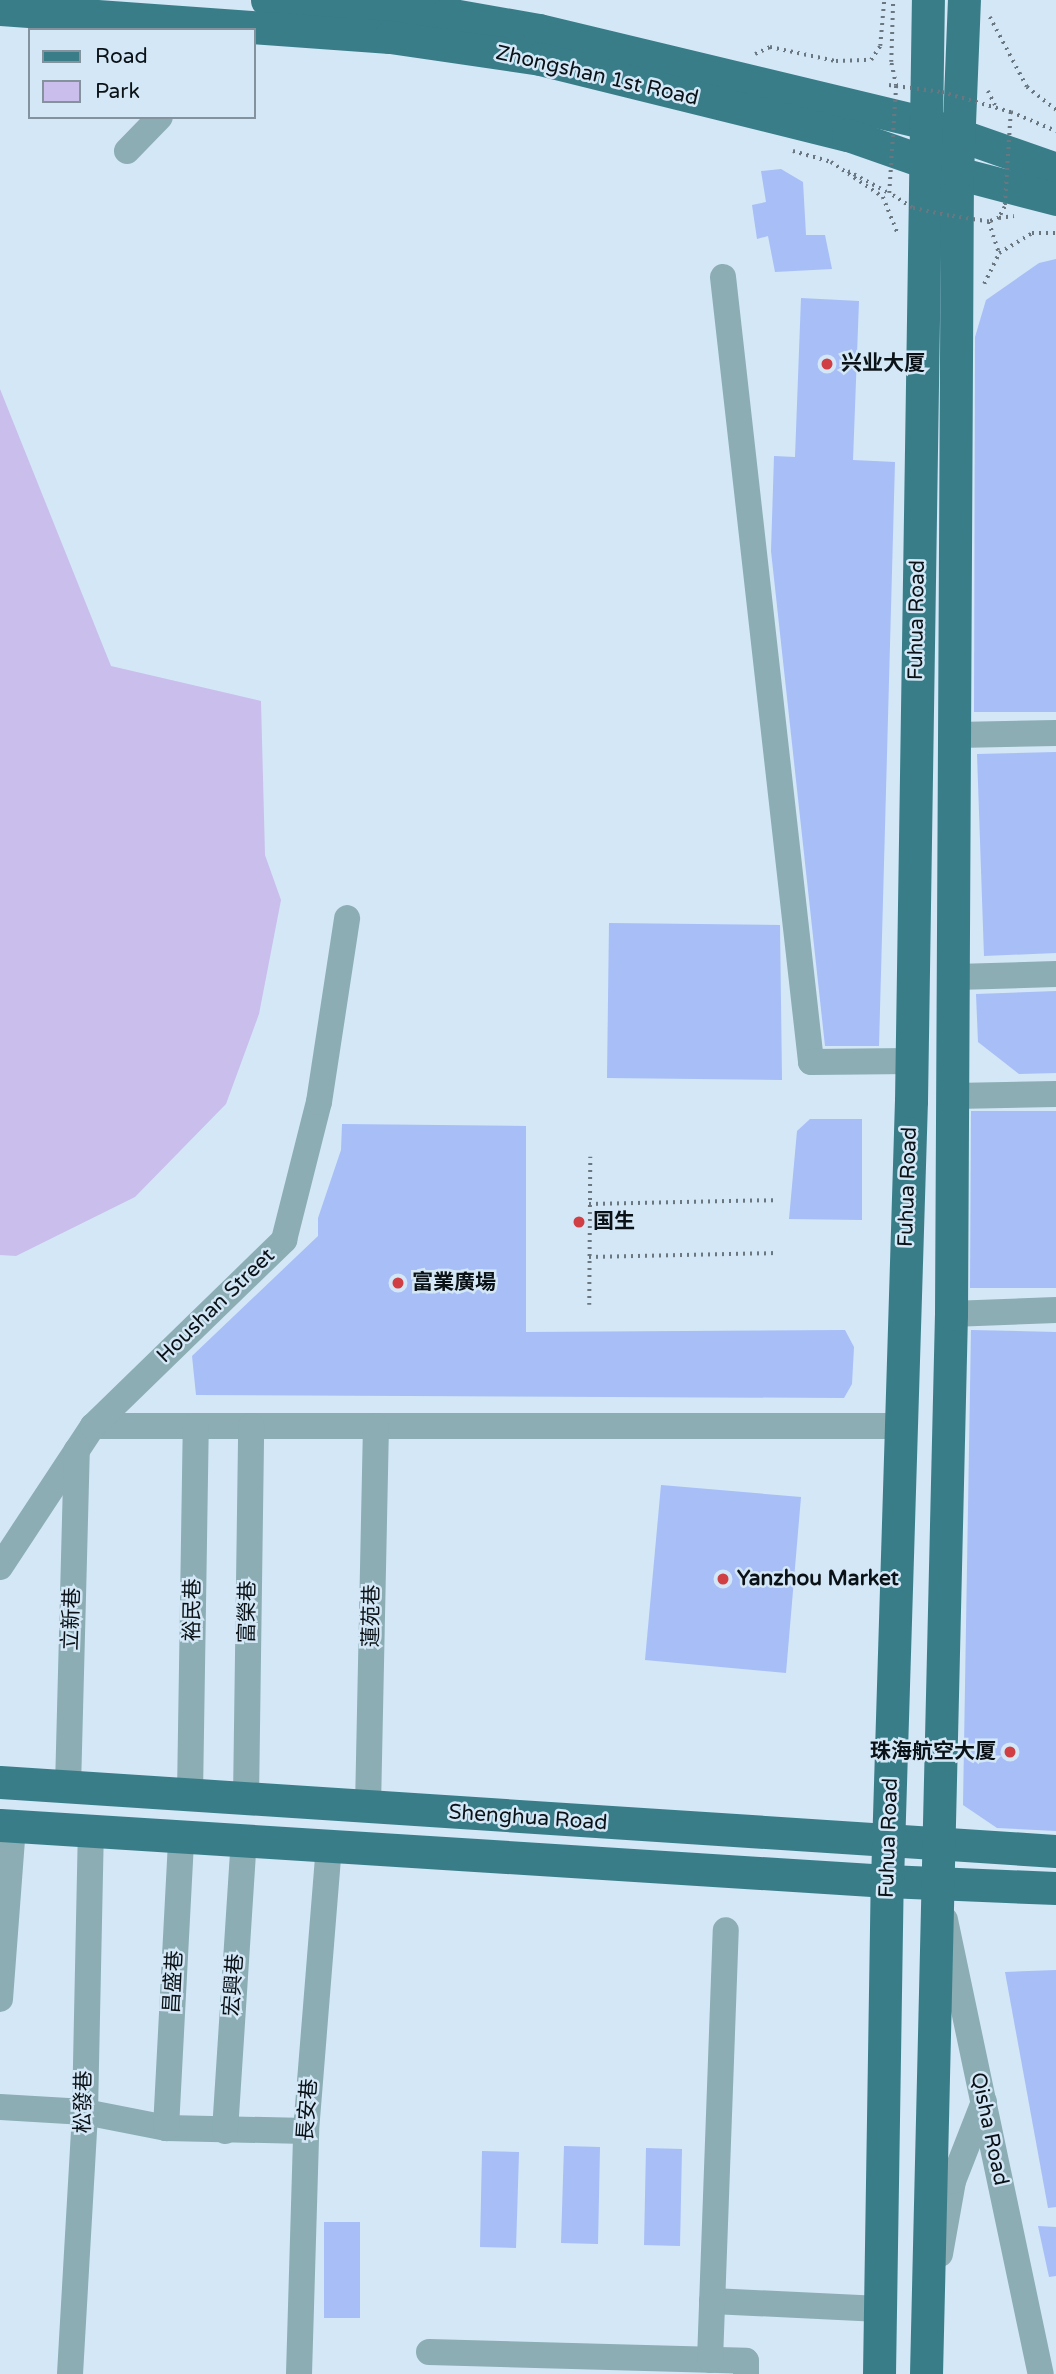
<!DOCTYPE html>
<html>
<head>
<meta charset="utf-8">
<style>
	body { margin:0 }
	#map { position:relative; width:1056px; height:2374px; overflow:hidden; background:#d3e7f6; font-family:"Varela Round","Noto Sans SC",sans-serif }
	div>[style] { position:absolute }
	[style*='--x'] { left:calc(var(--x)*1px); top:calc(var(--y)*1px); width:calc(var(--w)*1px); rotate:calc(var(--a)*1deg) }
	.green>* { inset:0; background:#cabeec }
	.building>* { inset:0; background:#a8bef6 }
	.path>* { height:3.5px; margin-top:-1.75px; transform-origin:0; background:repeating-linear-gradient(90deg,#6a7780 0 2px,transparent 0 7px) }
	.minor>* { height:26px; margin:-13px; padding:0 13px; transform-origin:13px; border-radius:13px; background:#8badb3 }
	.major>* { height:33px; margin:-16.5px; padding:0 16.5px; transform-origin:16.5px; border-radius:16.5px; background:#397d89 }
	.path-bridge>* { height:3.5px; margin-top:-1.75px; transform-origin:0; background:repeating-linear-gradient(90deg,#6a7780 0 2px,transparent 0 7px) }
	.dots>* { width:19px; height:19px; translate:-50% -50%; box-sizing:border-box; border:4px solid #d3e7f6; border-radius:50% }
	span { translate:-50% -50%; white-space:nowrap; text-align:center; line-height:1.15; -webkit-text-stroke:5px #d3e7f6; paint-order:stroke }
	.street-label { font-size:21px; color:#0b1217 }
	.poi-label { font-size:21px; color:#0b1217; font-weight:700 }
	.left { translate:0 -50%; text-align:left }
	.right { translate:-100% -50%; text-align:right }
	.legend { position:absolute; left:28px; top:28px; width:228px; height:91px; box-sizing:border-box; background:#d3e7f6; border:2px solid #83929d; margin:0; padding:9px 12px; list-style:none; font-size:21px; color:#0b1217 }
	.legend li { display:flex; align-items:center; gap:14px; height:35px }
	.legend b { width:35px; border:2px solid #83929d }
</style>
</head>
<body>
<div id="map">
	<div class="green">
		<div style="clip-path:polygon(0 389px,111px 666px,261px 701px,265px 855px,281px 900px,259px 1014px,226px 1104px,135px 1197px,16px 1256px,0 1255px)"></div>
	</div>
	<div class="building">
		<div style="clip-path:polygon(781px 169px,803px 182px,806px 235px,825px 235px,832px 269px,775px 272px,768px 236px,757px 239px,752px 205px,766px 202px,761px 171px)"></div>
		<div style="clip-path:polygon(1056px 259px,1056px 712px,974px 712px,975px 337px,986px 300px,1039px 263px)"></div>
		<div style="clip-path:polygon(801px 298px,859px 301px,853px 460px,895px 462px,879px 1046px,825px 1046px,771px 551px,774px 456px,795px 457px)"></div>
		<div style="clip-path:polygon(1056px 752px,1056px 953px,984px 956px,977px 754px)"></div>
		<div style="clip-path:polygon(609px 923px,780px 925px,782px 1080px,607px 1078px)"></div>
		<div style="clip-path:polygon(1056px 991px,1056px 1073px,1019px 1074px,978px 1042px,976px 994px)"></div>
		<div style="clip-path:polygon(971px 1111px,1056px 1111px,1056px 1288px,970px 1288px)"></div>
		<div style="clip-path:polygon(810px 1119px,862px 1119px,862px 1220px,789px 1219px,797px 1131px)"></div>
		<div style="clip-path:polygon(342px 1124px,526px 1126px,526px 1332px,845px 1330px,854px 1347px,852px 1384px,844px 1398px,196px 1395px,192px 1356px,318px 1236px,318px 1218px,341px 1150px)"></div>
		<div style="clip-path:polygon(971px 1330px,1056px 1332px,1056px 1831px,997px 1828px,963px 1805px)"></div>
		<div style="clip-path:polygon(661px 1485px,801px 1497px,786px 1673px,645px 1660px)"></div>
		<div style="clip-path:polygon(1056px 1970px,1056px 2207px,1048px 2208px,1005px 1972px)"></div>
		<div style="clip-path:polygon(564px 2146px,600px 2147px,598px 2244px,561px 2243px)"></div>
		<div style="clip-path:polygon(646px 2148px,682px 2149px,680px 2246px,644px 2245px)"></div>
		<div style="clip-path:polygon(482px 2151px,519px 2152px,516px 2248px,480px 2247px)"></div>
		<div style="clip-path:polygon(324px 2222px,360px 2222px,360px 2318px,324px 2318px)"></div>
		<div style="clip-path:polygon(1038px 2226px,1056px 2227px,1056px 2276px,1049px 2277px)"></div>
	</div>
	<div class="path">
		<div style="--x:990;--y:17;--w:79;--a:62.1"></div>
		<div style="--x:1027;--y:87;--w:37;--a:38"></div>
		<div style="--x:755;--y:54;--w:17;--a:-25"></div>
		<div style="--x:770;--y:47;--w:67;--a:12"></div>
		<div style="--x:836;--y:61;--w:35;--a:-2"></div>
		<div style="--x:871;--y:60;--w:17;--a:-57"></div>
		<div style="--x:880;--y:46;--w:46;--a:-85"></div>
		<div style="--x:889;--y:85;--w:7;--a:8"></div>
		<div style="--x:896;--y:86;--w:25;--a:-102"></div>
		<div style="--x:891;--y:62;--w:62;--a:-88.2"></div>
		<div style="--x:988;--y:91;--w:16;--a:63"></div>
		<div style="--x:1011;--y:112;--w:49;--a:22.9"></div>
		<div style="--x:793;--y:151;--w:40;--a:16"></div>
		<div style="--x:831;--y:162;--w:63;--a:33.9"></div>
		<div style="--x:883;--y:197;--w:38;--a:68"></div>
		<div style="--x:848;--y:171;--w:47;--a:28.2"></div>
		<div style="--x:999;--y:218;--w:15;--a:-8"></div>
		<div style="--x:989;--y:222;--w:33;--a:72"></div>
		<div style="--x:984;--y:284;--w:34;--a:-64"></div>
		<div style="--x:999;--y:253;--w:39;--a:-31"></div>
		<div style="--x:1032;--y:233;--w:24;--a:0"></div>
		<div style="--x:589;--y:1204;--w:185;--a:-1.2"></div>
		<div style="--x:589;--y:1257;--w:186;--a:-1.2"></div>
		<div style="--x:589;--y:1305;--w:148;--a:-89.6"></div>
	</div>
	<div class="minor">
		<div style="--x:127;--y:151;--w:47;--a:-45.9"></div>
		<div style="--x:723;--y:277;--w:790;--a:83.6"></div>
		<div style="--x:811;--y:1062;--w:100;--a:-0.6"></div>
		<div style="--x:956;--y:735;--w:100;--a:-1.1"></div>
		<div style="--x:956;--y:977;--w:100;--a:-1.7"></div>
		<div style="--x:954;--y:1096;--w:102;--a:-1.1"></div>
		<div style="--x:951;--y:1314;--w:105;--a:-2.2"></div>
		<div style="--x:93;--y:1426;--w:808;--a:0"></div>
		<div style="--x:0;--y:1567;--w:169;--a:-56.6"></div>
		<div style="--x:93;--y:1426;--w:267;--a:-44.2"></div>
		<div style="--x:284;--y:1240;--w:142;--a:-75.8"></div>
		<div style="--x:319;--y:1102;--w:186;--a:-81.3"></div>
		<div style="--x:68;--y:1787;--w:337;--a:-88.5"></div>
		<div style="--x:190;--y:1795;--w:369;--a:-89.1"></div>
		<div style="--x:246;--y:1799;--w:373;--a:-89.2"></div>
		<div style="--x:368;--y:1807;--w:381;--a:-88.8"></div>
		<div style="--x:945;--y:1920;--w:464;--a:78.1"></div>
		<div style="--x:0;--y:1999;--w:173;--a:-85.7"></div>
		<div style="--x:0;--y:2107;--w:85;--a:3.4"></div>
		<div style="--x:85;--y:2112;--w:83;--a:11.2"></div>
		<div style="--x:166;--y:2128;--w:140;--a:1.2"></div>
		<div style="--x:166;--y:2128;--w:291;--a:-87"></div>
		<div style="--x:225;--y:2131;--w:293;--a:-86.3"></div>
		<div style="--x:940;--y:2254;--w:74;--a:-79.9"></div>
		<div style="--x:953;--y:2181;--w:85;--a:-68.6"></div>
		<div style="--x:712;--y:2301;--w:168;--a:2.7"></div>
		<div style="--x:429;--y:2352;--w:317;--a:1.6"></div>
		<div style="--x:746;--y:2361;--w:13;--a:90"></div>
		<div style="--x:710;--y:2360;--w:430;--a:-87.9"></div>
		<div style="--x:70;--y:2374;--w:262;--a:-86.7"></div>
		<div style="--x:85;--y:2112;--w:281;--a:-88.8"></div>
		<div style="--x:299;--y:2374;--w:243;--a:-88.3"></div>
		<div style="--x:306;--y:2131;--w:286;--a:-85.4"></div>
	</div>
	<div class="major">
		<div style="--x:267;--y:0;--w:181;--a:4.4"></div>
		<div style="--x:447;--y:14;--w:93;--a:9.9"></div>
		<div style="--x:539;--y:30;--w:397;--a:13.5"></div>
		<div style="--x:925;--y:123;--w:139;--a:19.3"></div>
		<div style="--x:0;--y:9;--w:391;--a:4.1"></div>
		<div style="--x:390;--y:37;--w:152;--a:8.3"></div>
		<div style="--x:540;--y:59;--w:317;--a:13.9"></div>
		<div style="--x:848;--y:135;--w:115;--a:19.2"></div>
		<div style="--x:957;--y:173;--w:102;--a:14.7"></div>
		<div style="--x:0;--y:1782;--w:1058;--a:3.74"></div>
		<div style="--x:0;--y:1825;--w:889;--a:3.61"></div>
		<div style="--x:887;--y:1881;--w:169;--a:2.4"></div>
		<div style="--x:879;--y:2374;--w:493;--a:-89.1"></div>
		<div style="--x:887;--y:1881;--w:780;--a:-88.24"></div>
		<div style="--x:911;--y:1101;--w:1101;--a:-89.12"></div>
		<div style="--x:926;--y:2374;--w:1060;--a:-88.65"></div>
		<div style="--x:951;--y:1314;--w:1141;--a:-89.7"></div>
		<div style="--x:957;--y:173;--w:173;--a:-87.7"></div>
	</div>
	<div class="path-bridge">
		<div style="--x:896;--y:86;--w:46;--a:7.4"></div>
		<div style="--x:942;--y:92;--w:72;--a:16.2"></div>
		<div style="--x:1011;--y:112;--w:95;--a:93.6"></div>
		<div style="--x:1005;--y:207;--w:13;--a:119"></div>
		<div style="--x:999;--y:218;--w:11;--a:158"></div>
		<div style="--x:989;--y:222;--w:40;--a:-171.5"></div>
		<div style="--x:949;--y:216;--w:38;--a:-168"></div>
		<div style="--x:912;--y:208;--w:27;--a:-147"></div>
		<div style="--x:889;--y:193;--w:107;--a:-86.3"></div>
	</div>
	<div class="dots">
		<div style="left:827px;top:364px;background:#cf3f44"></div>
		<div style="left:579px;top:1222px;background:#cf3f44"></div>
		<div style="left:398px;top:1283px;background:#cf3f44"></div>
		<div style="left:723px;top:1579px;background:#cf3f44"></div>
		<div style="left:1010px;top:1752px;background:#cf3f44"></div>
	</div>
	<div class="street-label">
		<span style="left:597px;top:76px;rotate:13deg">Zhongshan 1st Road</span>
		<span style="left:917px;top:620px;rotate:-89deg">Fuhua Road</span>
		<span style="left:908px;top:1187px;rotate:-88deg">Fuhua Road</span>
		<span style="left:216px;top:1306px;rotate:-44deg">Houshan Street</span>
		<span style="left:193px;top:1610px;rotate:-89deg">裕民巷</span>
		<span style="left:248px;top:1612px;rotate:-89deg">富榮巷</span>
		<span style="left:372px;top:1616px;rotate:-89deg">蓮苑巷</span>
		<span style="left:72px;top:1619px;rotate:-88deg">立新巷</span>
		<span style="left:528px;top:1818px;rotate:4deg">Shenghua Road</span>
		<span style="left:889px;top:1838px;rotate:-88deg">Fuhua Road</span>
		<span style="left:174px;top:1982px;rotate:-87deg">昌盛巷</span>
		<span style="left:234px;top:1985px;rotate:-86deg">宏興巷</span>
		<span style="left:84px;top:2102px;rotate:-89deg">松發巷</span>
		<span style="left:308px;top:2110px;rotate:-86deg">長安巷</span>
		<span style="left:989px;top:2129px;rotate:78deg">Qisha Road</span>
	</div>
	<div class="poi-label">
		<span class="left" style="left:841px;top:364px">兴业大厦</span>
		<span class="left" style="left:593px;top:1222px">国生</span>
		<span class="left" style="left:412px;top:1283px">富業廣場</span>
		<span class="left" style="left:737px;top:1579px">Yanzhou Market</span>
		<span class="right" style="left:996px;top:1752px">珠海航空大厦</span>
	</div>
	<ul class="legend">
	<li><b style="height:9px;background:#397d89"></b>Road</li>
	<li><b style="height:19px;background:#cabeec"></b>Park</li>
	</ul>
</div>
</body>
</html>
